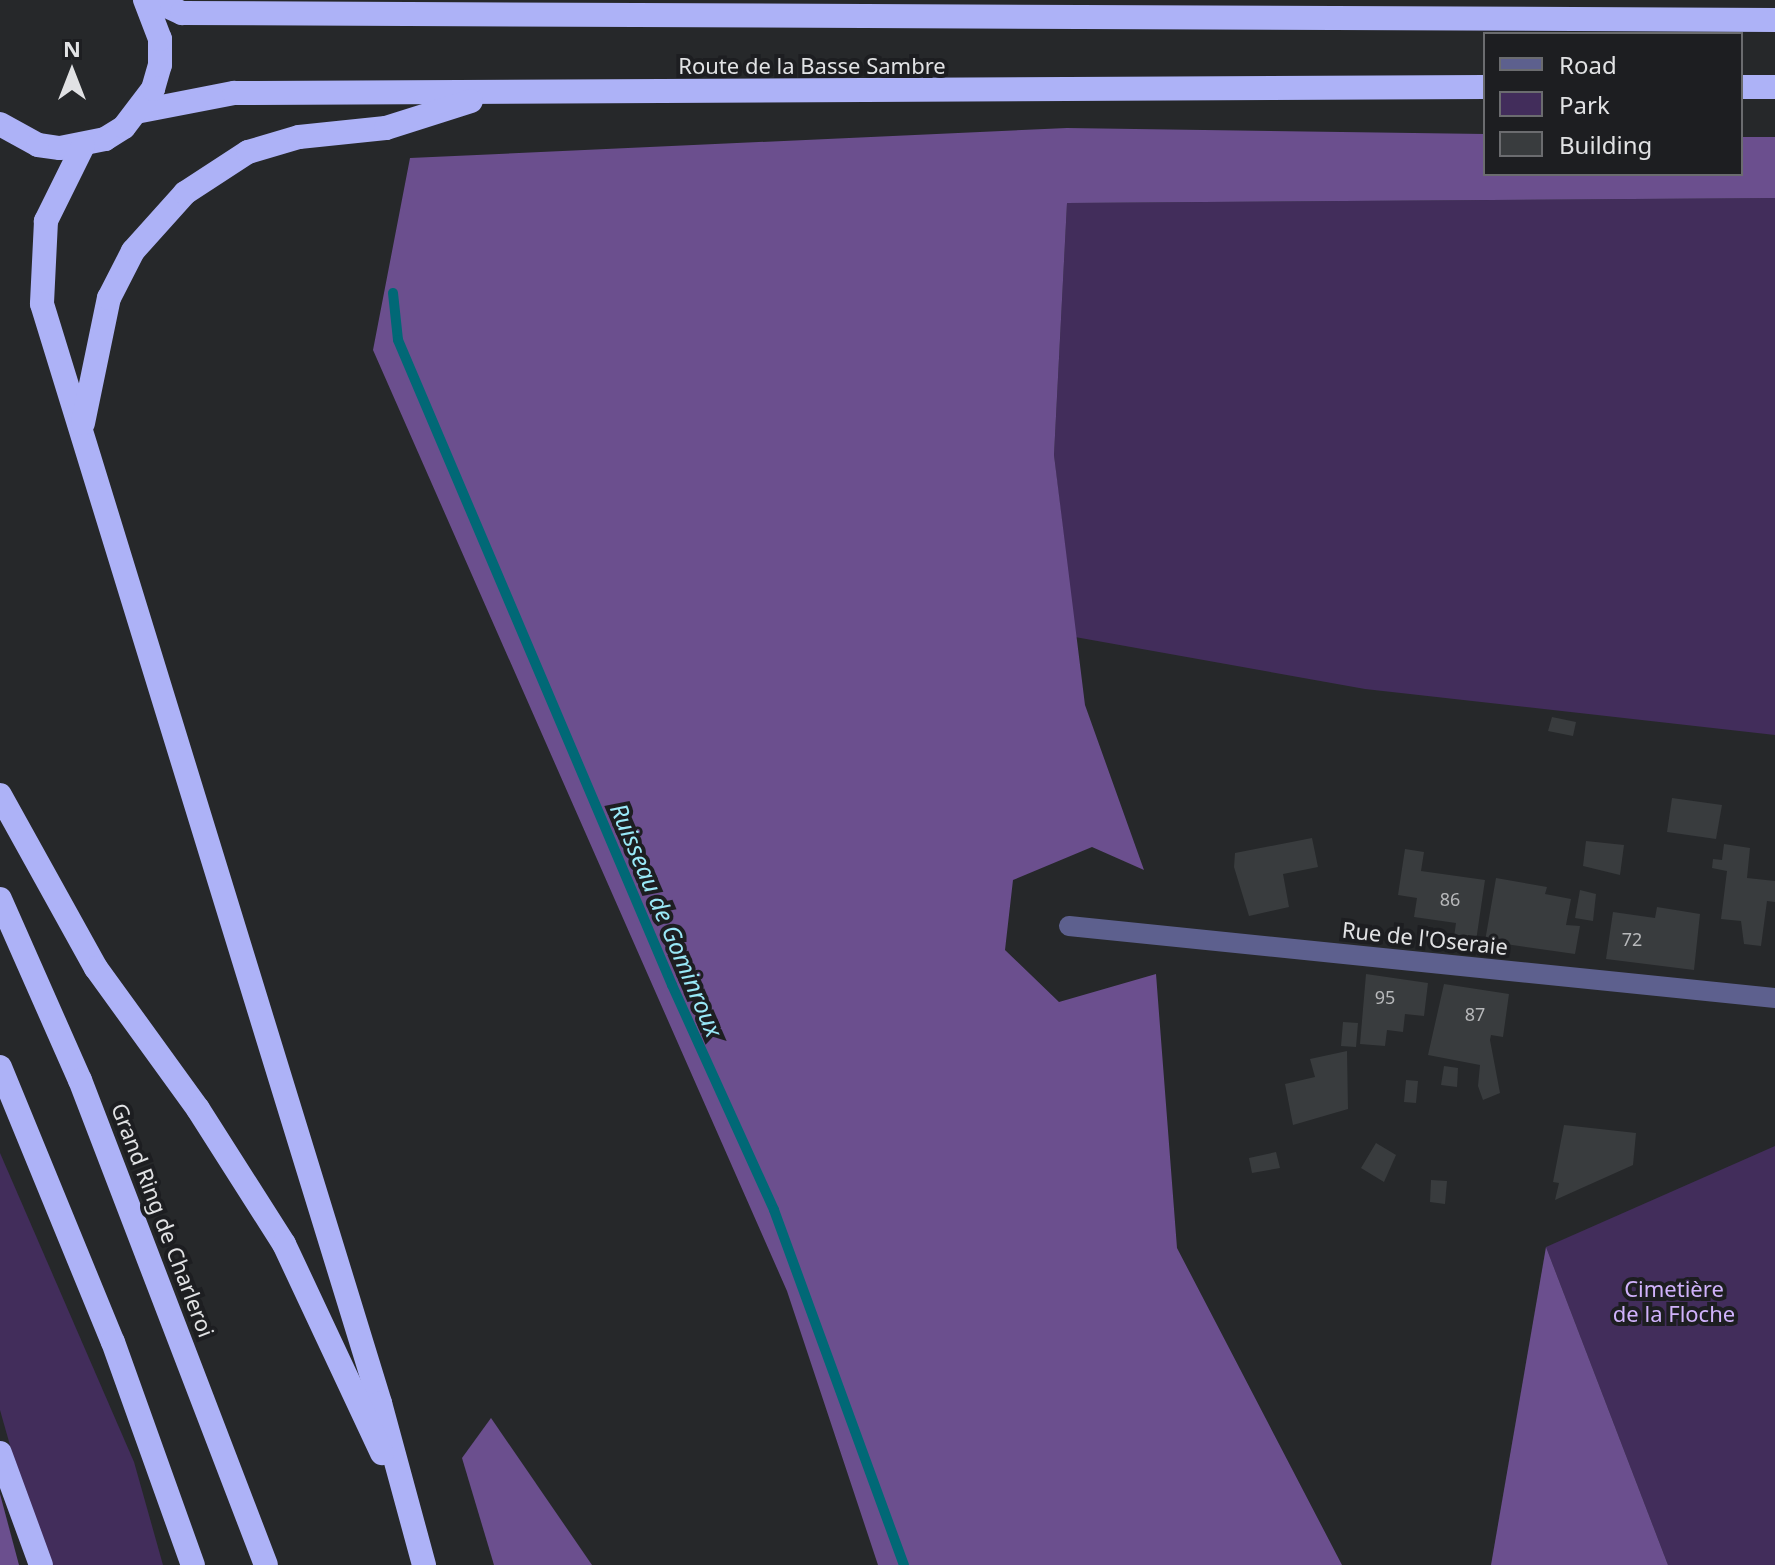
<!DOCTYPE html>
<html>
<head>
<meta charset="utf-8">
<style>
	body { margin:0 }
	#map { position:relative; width:1775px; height:1565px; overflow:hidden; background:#26282a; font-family:"Noto Sans",sans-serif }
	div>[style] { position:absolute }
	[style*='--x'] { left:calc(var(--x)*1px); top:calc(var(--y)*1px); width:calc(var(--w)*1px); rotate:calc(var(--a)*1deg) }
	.green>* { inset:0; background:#422d5b }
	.forest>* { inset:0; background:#6b4f8e }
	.stream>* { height:10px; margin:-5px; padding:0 5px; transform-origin:5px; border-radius:5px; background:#016876 }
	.building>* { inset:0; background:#393c3e }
	.minor>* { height:20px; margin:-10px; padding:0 10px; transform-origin:10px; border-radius:10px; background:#5d608e }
	.highway>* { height:24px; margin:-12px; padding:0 12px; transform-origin:12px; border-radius:12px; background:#adb2f7 }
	span { translate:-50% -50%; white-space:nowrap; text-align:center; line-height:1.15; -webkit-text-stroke:8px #1d1e21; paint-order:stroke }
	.number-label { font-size:18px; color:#b7b8ba }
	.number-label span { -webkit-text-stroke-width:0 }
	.street-label { font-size:22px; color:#e1e2e4 }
	.park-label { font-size:22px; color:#d0b2fb }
	.water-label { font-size:24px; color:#99e8f7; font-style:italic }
	.legend { position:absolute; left:1483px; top:32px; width:260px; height:144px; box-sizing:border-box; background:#1d1e21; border:2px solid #6b6c6f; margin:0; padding:10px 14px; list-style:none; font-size:24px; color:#e1e2e4 }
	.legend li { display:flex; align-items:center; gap:16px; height:40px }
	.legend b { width:40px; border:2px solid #6b6c6f }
	.north { position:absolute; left:32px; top:32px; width:80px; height:80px; -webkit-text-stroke:6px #1d1e21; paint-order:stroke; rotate:0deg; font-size:22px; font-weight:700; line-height:32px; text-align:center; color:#e1e2e4 }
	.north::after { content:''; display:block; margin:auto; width:28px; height:36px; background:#e1e2e4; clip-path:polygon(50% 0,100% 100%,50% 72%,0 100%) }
</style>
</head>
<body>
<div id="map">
	<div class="green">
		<div style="clip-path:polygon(1775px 198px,1775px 735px,1365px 689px,1075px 637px,1054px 455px,1067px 203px)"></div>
		<div style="clip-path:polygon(1775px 1146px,1775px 1565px,1668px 1565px,1546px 1247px)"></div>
		<div style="clip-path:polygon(0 1153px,134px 1462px,163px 1565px,44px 1565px,0 1410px)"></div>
	</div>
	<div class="forest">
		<div style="clip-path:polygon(1067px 128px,1485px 134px,1485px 174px,1741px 174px,1741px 137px,1775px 137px,1775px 198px,1067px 203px,1054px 455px,1085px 705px,1144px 870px,1092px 847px,1013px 880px,1005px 950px,1059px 1002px,1156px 974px,1177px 1248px,1342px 1565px,878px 1565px,787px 1291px,373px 350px,410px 158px)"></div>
		<div style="clip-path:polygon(1546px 1247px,1668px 1565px,1491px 1565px)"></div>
		<div style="clip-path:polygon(491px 1418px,592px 1565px,494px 1565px,462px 1458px)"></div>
		<div style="clip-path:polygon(0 1494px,19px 1565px,0 1565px)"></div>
	</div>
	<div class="stream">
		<div style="--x:393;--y:293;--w:47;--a:83.9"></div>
		<div style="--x:398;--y:340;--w:701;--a:66.98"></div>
		<div style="--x:672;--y:985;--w:247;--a:65.6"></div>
		<div style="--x:774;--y:1210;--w:378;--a:69.9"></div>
	</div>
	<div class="building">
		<div style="clip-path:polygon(1552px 717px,1576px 722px,1573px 736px,1548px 731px)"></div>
		<div style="clip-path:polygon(1672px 798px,1722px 805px,1716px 839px,1667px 832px)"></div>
		<div style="clip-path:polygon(1312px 838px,1318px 867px,1283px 874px,1289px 907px,1249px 916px,1234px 867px,1235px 853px)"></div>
		<div style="clip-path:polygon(1586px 841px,1624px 845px,1620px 875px,1583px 866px)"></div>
		<div style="clip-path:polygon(1724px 844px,1750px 848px,1747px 878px,1775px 881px,1775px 902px,1767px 901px,1761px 946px,1744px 944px,1741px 921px,1721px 919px,1727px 871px,1712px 868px,1713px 859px,1722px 860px)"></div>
		<div style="clip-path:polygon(1405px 849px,1424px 852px,1421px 871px,1485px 880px,1476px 941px,1454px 937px,1456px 923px,1414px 917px,1417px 898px,1398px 895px)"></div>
		<div style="clip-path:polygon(1496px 878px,1547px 887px,1545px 894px,1571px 899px,1566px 925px,1580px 926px,1575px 954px,1485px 941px)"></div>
		<div style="clip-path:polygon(1580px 890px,1596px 894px,1593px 921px,1575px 918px)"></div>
		<div style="clip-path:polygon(1657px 907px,1700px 914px,1694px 970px,1606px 959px,1613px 912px,1655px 918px)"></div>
		<div style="clip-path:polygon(1366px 974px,1428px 983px,1424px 1016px,1405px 1014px,1403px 1032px,1387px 1030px,1385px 1046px,1360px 1044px)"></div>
		<div style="clip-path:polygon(1444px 984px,1509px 994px,1503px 1037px,1491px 1035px,1490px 1040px,1500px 1093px,1483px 1100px,1478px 1086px,1480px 1065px,1428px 1055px)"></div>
		<div style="clip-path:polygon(1343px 1022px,1358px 1023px,1356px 1047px,1341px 1046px)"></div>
		<div style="clip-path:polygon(1347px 1051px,1348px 1109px,1293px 1125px,1285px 1084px,1315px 1077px,1310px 1059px)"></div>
		<div style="clip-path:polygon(1444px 1066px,1458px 1068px,1457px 1087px,1441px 1085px)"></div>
		<div style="clip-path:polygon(1406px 1080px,1418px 1081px,1416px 1103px,1404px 1102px)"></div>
		<div style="clip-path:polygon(1564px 1125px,1636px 1133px,1633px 1165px,1555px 1200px,1559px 1183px,1553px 1182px)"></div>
		<div style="clip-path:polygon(1376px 1143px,1396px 1155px,1384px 1182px,1361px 1168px)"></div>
		<div style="clip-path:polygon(1276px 1152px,1280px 1168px,1252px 1173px,1249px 1158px)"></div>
		<div style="clip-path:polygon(1431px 1180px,1447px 1181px,1445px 1204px,1430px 1202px)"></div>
	</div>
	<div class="minor">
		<div style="--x:1069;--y:926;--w:710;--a:5.82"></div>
	</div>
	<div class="highway">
		<div style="--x:154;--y:0;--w:31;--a:25"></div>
		<div style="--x:182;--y:13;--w:1593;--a:0.25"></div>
		<div style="--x:1741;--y:87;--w:34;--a:0"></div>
		<div style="--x:141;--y:111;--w:95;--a:-11"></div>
		<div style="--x:234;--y:93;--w:1251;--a:-0.27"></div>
		<div style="--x:0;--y:124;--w:43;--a:28.9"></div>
		<div style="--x:38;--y:145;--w:22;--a:8"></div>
		<div style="--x:60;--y:148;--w:46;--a:-11.3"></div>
		<div style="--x:105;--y:139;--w:22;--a:-32"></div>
		<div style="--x:124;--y:127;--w:48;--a:-52.7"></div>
		<div style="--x:153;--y:89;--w:25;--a:-74"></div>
		<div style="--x:160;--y:65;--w:26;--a:-90"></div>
		<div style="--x:160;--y:39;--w:42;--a:-111"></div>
		<div style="--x:83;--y:146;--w:84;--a:116.3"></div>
		<div style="--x:46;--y:221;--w:83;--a:92.8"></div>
		<div style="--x:42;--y:304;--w:1150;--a:72.9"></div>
		<div style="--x:380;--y:1403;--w:168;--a:74.8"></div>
		<div style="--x:83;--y:423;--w:128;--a:-78.3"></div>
		<div style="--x:109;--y:298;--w:53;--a:-62.9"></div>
		<div style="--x:133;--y:251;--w:78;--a:-48.1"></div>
		<div style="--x:185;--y:193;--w:75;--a:-33.1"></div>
		<div style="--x:248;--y:152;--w:53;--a:-16.4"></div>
		<div style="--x:299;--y:137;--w:87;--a:-5.9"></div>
		<div style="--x:386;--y:128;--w:89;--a:-17.6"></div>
		<div style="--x:0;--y:795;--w:198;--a:61"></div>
		<div style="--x:96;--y:968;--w:174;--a:54.1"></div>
		<div style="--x:198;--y:1109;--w:160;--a:57.5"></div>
		<div style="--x:284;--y:1244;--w:231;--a:64.9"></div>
		<div style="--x:0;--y:899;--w:198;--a:66.2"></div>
		<div style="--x:80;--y:1080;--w:519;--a:69.02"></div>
		<div style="--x:0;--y:1067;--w:297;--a:67.7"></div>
		<div style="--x:113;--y:1342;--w:237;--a:70.3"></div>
		<div style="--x:0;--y:1453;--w:119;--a:69.9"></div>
	</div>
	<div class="number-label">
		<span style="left:1450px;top:899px">86</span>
		<span style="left:1632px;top:939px">72</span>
		<span style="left:1385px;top:997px">95</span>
		<span style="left:1475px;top:1014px">87</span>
	</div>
	<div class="street-label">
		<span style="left:812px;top:66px">Route de la Basse Sambre</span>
		<span style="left:1425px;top:938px;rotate:6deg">Rue de l'Oseraie</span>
		<span style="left:163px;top:1220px;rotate:69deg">Grand Ring de Charleroi</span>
	</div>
	<div class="park-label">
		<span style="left:1674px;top:1301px">Cimetière<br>de la Floche</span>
	</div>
	<div class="water-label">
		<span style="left:667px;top:920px;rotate:67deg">Ruisseau de Gominroux</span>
	</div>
	<ul class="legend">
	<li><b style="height:10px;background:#5d608e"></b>Road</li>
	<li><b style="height:22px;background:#422d5b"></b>Park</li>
	<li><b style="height:22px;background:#393c3e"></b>Building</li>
	</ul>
	<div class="north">N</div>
</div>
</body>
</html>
